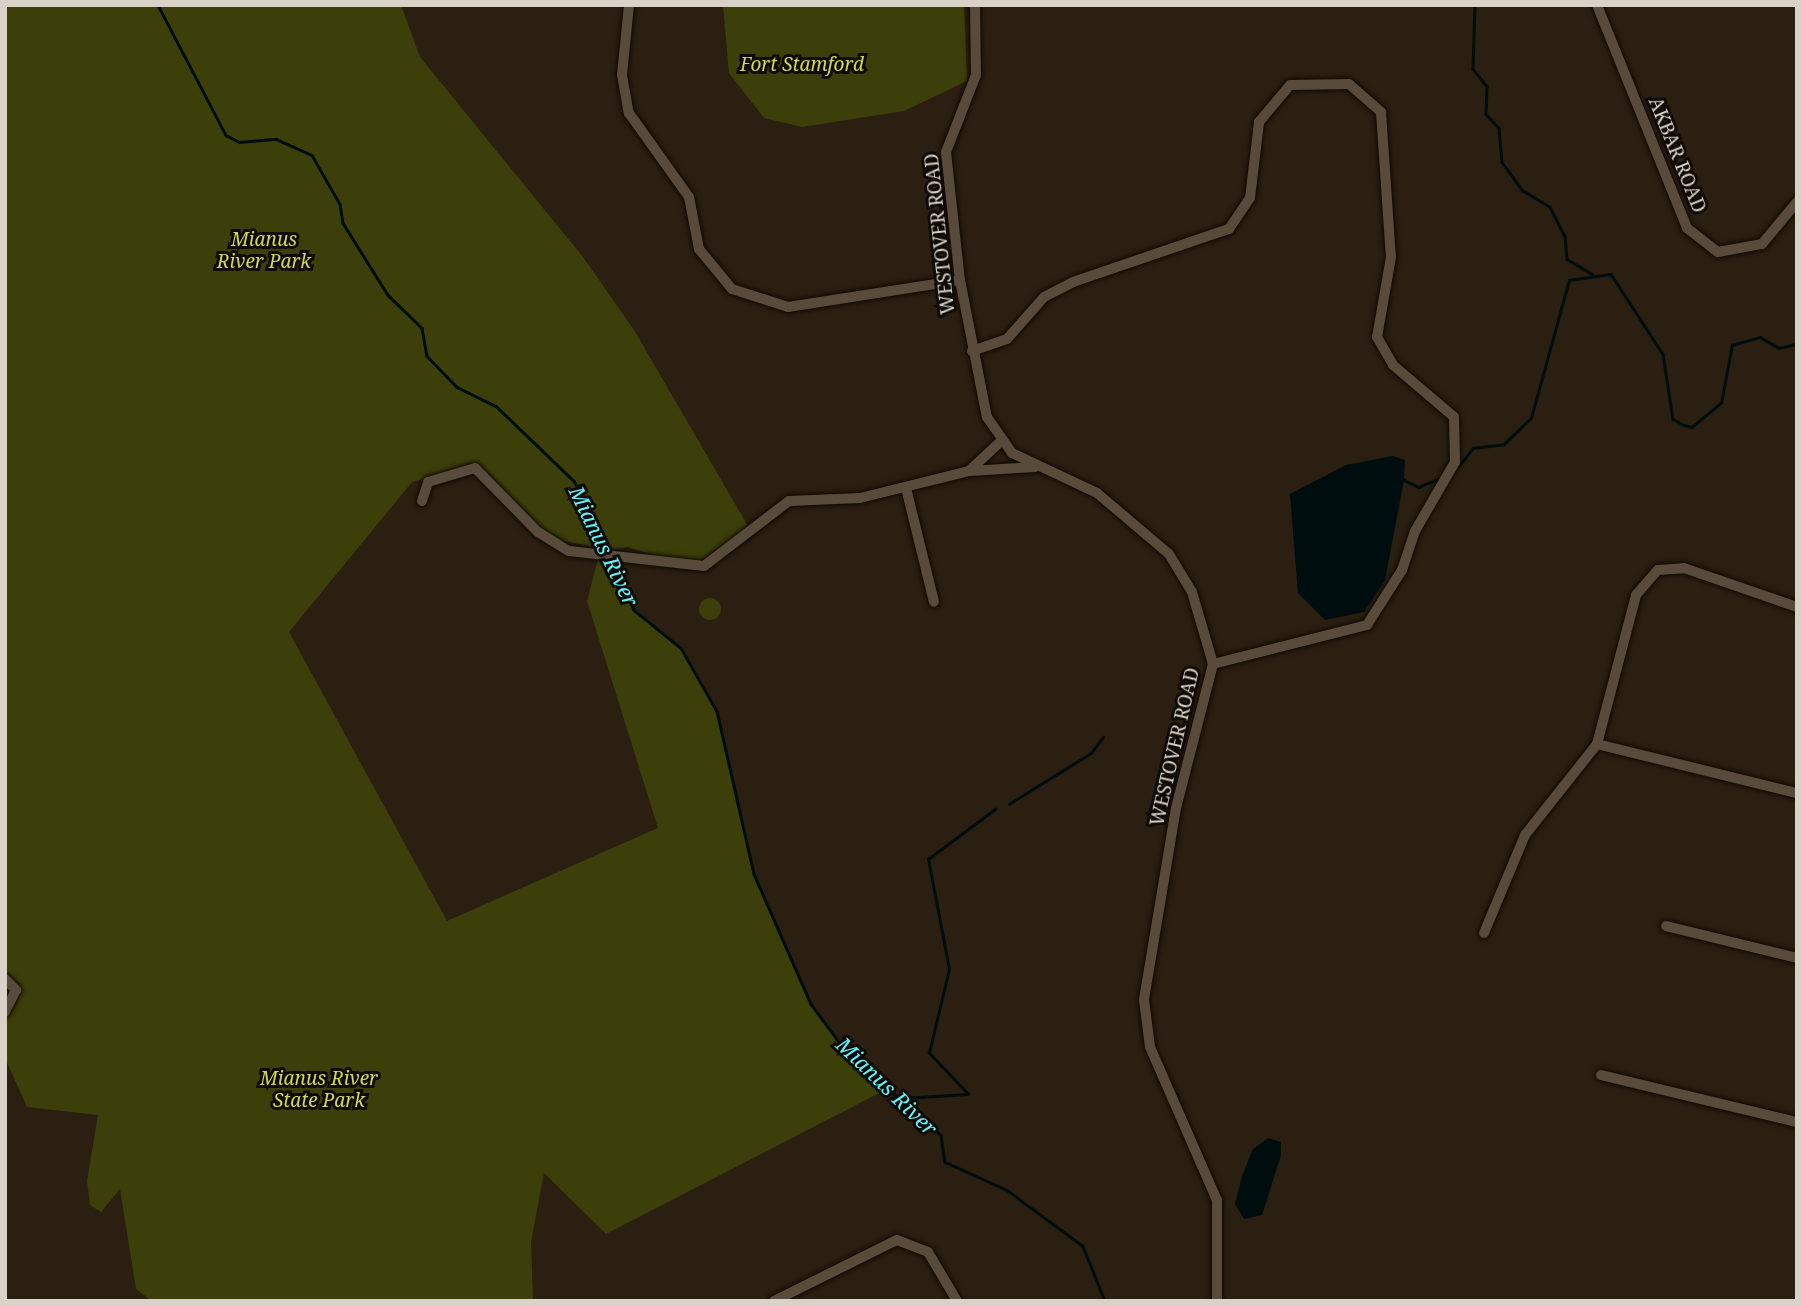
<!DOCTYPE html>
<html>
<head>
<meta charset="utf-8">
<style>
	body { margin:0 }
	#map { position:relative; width:1802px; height:1306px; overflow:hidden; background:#2a1f11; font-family:"Noto Serif",serif }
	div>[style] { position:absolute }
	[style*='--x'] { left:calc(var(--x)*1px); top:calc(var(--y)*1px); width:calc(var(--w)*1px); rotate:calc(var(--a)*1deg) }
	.green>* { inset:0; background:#3c3f0a }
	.round { border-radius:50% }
	.water>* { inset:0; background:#000d0f }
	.stream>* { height:2.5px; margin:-1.25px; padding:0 1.25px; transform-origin:1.25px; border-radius:1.25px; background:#000d0f }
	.roads { filter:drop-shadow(0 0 2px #120900) drop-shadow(0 0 2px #120900) }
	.minor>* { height:10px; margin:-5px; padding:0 5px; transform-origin:5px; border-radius:5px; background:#584b3c }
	span { translate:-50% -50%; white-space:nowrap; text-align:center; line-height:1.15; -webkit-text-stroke:6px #0f0a05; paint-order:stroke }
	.park-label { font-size:19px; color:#d1da54; font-style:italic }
	.street-label { font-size:19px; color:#d9d2c8 }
	.water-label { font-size:21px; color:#62f4ff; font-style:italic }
	.frame { position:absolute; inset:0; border:7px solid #d9d2c8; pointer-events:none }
</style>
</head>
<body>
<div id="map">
	<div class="green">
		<div style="clip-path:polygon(evenodd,5px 5px,401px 5px,420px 57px,583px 257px,634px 330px,748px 526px,701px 561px,682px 565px,628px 547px,611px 550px,634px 610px,681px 648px,717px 711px,754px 874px,811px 1004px,848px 1054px,887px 1089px,606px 1234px,544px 1173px,531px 1242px,533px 1301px,152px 1301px,136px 1289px,120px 1189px,101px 1212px,90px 1205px,87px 1181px,98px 1115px,27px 1107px,5px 1058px,5px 5px,476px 465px,550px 538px,607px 550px,599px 555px,587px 601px,658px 828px,447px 921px,289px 632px,412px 482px,476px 465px)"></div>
		<div style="clip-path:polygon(964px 5px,967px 81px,904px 111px,802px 127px,764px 118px,729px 73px,723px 5px)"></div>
		<div class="round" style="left:699px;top:598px;width:22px;height:22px"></div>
	</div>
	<div class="water">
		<div style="clip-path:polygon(1393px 456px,1405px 460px,1404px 480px,1385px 580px,1364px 612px,1325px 620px,1298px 593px,1290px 494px,1346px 465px)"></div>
		<div style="clip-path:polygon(1268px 1138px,1281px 1142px,1281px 1155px,1262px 1215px,1244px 1219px,1235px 1204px,1242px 1176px,1253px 1149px)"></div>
	</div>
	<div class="stream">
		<div style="--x:158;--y:5;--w:147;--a:62.4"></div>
		<div style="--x:226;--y:135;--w:15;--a:28"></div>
		<div style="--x:239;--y:142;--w:37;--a:-5"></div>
		<div style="--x:276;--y:139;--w:39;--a:24"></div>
		<div style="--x:312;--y:155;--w:56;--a:60.3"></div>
		<div style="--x:340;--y:204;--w:19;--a:81"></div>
		<div style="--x:343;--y:223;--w:85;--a:58"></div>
		<div style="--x:388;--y:295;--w:47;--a:44.1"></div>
		<div style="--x:422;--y:328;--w:28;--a:80"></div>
		<div style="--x:427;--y:356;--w:43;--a:45.9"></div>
		<div style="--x:457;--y:387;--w:43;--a:26"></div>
		<div style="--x:496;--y:406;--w:108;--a:43.9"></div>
		<div style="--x:574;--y:481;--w:81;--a:61.8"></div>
		<div style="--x:1475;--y:5;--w:64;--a:91.8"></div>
		<div style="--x:1473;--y:69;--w:22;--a:51"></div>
		<div style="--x:1487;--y:86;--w:28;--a:92"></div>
		<div style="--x:1486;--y:114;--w:19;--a:47"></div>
		<div style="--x:1499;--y:128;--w:34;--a:85"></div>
		<div style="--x:1502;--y:162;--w:34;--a:54"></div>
		<div style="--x:1522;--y:190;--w:33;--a:31"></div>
		<div style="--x:1550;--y:207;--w:33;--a:63"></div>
		<div style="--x:1565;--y:236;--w:23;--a:85"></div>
		<div style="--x:1567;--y:259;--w:29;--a:31"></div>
		<div style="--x:1459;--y:466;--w:23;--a:-52"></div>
		<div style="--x:1473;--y:448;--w:31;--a:-7"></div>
		<div style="--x:1504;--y:444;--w:37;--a:-44"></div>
		<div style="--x:1531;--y:418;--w:143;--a:-74.6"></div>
		<div style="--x:1569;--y:280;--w:42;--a:-8.1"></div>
		<div style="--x:1611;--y:274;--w:95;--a:57"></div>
		<div style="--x:1663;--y:354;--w:66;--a:81.3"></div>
		<div style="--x:1673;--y:419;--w:13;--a:29"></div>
		<div style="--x:1684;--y:425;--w:8;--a:14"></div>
		<div style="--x:1692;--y:427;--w:38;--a:-40"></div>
		<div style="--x:1721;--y:403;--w:59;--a:-79.3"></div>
		<div style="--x:1732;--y:345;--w:29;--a:-16"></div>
		<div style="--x:1760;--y:337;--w:22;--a:30"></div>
		<div style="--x:1779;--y:348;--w:18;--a:-13"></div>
		<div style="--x:1404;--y:480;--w:17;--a:25"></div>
		<div style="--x:1419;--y:487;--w:26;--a:-23"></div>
		<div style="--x:615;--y:559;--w:54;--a:69.6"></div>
		<div style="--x:634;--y:610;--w:60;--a:39"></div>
		<div style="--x:681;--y:648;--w:73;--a:60.3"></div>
		<div style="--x:717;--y:711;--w:167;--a:77.2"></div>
		<div style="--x:754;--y:874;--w:142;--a:66.3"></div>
		<div style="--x:811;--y:1004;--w:62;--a:53.5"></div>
		<div style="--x:848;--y:1054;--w:123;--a:41.1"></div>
		<div style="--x:941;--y:1135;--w:27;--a:82"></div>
		<div style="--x:945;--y:1162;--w:68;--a:24.3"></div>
		<div style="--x:1007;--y:1190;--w:94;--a:36.4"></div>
		<div style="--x:1083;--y:1246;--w:59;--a:68.2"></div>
		<div style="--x:1009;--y:804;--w:97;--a:-31.9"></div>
		<div style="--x:1091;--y:753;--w:20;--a:-53"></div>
		<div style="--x:902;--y:1098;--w:66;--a:-3.5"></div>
		<div style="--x:968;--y:1094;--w:57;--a:-133.6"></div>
		<div style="--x:929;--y:1053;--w:86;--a:-76.6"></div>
		<div style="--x:949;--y:969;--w:112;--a:-100.8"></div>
		<div style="--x:928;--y:859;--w:84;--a:-36.7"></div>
	</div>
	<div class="roads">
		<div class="minor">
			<div style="--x:629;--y:5;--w:70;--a:95.7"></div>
			<div style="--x:622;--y:75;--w:39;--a:80"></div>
			<div style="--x:629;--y:113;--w:103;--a:54.5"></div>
			<div style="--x:689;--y:197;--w:53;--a:79.1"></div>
			<div style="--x:699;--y:249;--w:52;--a:50.5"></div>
			<div style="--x:732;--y:289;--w:59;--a:17.8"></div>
			<div style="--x:788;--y:307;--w:174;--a:-8.9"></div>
			<div style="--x:975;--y:5;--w:70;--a:89.2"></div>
			<div style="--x:976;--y:75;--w:83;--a:111.3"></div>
			<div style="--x:946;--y:152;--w:129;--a:83.8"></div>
			<div style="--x:960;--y:280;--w:140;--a:78.9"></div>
			<div style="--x:987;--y:417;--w:44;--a:55.2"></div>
			<div style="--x:1012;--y:453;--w:94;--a:25.2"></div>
			<div style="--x:1097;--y:493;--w:94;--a:40.3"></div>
			<div style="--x:1169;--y:554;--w:44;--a:58.8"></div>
			<div style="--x:1192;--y:592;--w:75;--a:73.7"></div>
			<div style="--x:1213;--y:664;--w:149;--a:104.4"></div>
			<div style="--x:1176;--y:808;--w:195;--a:99.5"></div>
			<div style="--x:1144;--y:1000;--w:47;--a:82.7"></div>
			<div style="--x:1150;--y:1047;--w:167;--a:66.4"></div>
			<div style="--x:1217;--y:1200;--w:101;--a:90"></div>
			<div style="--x:1597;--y:5;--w:240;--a:68"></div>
			<div style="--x:1687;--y:228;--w:39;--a:38"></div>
			<div style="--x:1718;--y:252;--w:45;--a:-10.3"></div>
			<div style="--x:1762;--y:244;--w:55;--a:-50.2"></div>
			<div style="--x:972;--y:351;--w:37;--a:-19"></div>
			<div style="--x:1007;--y:339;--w:56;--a:-48.6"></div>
			<div style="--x:1044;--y:297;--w:33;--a:-27"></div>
			<div style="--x:1073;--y:282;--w:165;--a:-18.8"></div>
			<div style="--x:1229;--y:229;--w:37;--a:-56"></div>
			<div style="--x:1250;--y:198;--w:77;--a:-83.2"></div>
			<div style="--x:1259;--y:122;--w:48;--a:-50"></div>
			<div style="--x:1290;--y:85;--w:59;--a:-1"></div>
			<div style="--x:1349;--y:84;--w:43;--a:41.2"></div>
			<div style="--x:1381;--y:112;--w:145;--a:86.1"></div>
			<div style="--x:1391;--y:257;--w:81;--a:99.9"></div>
			<div style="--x:1377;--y:337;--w:32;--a:60"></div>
			<div style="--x:1393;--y:365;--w:80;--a:40.4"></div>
			<div style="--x:1454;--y:417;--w:45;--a:88.7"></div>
			<div style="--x:1455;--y:462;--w:80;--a:120.1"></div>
			<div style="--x:1415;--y:531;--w:41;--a:108.4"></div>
			<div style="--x:1402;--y:570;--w:65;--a:122.5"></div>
			<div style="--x:1367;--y:625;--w:159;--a:165.8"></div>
			<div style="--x:970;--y:471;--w:65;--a:-3.5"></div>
			<div style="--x:906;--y:488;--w:117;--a:76.2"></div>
			<div style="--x:422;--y:501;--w:20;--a:-72"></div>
			<div style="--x:428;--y:482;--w:49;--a:-16.6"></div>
			<div style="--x:475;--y:468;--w:90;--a:45.5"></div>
			<div style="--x:538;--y:532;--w:36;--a:32"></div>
			<div style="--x:569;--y:551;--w:136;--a:6.3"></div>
			<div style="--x:704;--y:566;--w:107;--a:-37.4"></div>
			<div style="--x:789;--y:501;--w:71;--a:-2.4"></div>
			<div style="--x:860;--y:498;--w:112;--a:-13.9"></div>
			<div style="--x:969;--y:471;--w:42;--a:-43.1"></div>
			<div style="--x:1597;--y:744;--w:206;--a:13.8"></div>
			<div style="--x:1666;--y:926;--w:135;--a:13.7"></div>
			<div style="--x:1484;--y:933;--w:106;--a:-67.3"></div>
			<div style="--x:1525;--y:835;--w:116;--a:-51.6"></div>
			<div style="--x:1597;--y:744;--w:154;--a:-75.3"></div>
			<div style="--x:1636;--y:595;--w:33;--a:-49"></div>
			<div style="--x:1658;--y:570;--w:26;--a:-4"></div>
			<div style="--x:1684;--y:568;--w:120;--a:19"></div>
			<div style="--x:5;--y:979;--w:16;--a:45"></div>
			<div style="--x:16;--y:990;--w:25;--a:117"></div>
			<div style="--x:1601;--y:1075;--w:202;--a:13.5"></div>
			<div style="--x:774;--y:1301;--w:137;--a:-26.4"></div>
			<div style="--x:897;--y:1240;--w:33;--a:21"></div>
			<div style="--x:928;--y:1252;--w:57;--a:59.4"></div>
		</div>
	</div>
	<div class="park-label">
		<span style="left:802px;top:65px">Fort Stamford</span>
		<span style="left:264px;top:251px">Mianus<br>River Park</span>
		<span style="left:319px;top:1090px">Mianus River<br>State Park</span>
	</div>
	<div class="street-label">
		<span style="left:1677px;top:155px;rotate:68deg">AKBAR ROAD</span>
		<span style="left:940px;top:234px;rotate:-96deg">WESTOVER ROAD</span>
		<span style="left:1175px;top:747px;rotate:-77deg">WESTOVER ROAD</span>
	</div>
	<div class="water-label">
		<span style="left:604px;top:546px;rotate:64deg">Mianus River</span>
		<span style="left:887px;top:1086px;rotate:44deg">Mianus River</span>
	</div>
	<div class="frame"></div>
</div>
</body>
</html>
